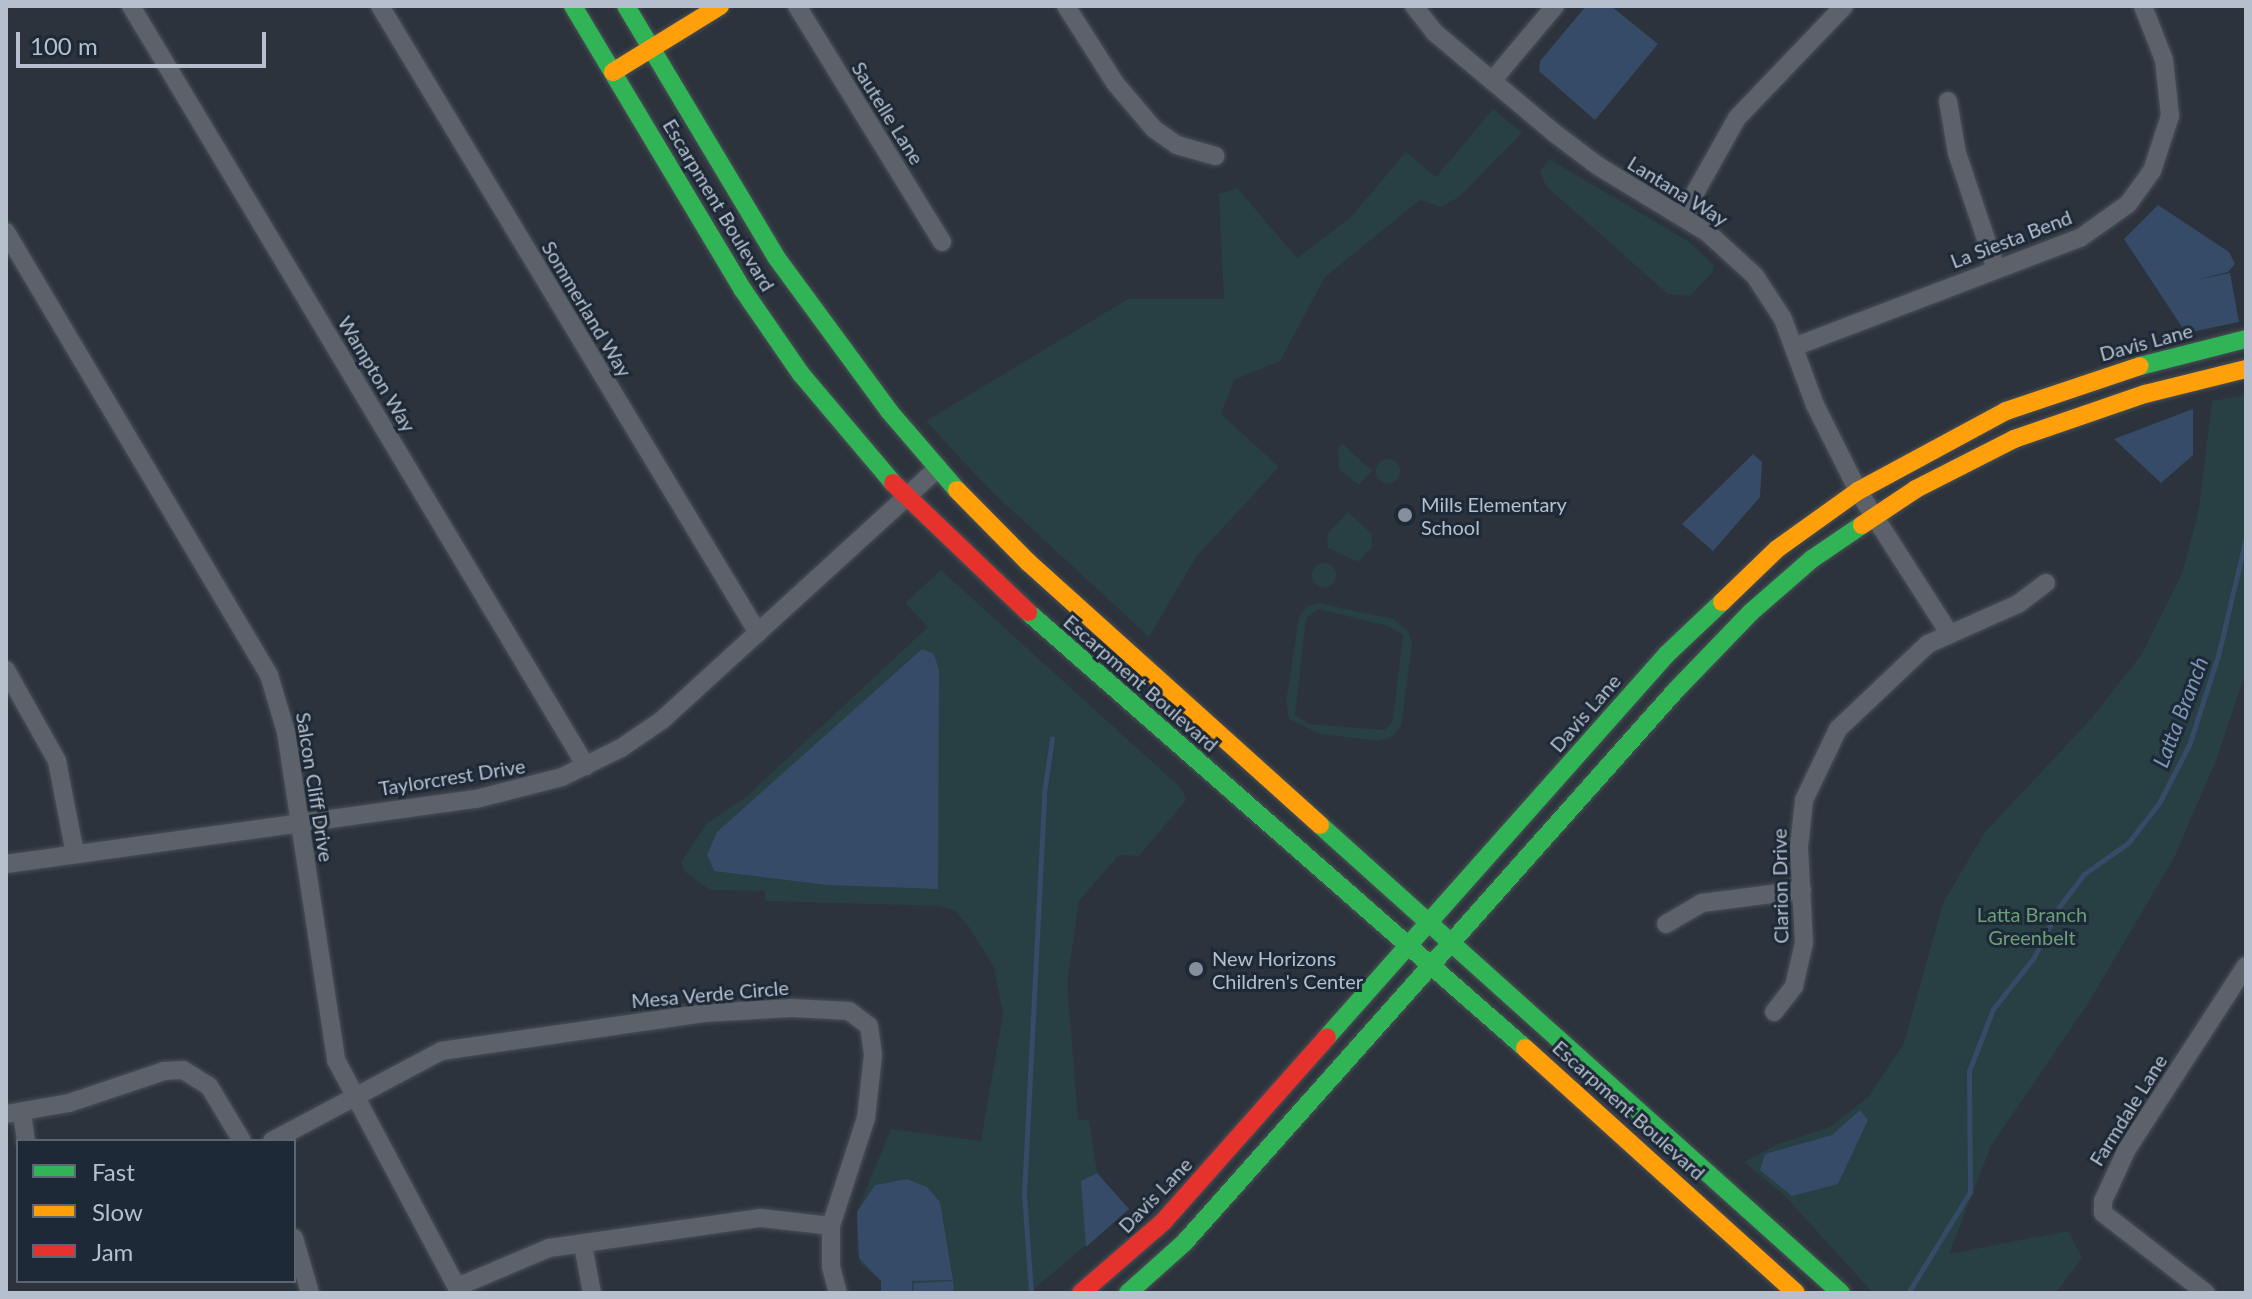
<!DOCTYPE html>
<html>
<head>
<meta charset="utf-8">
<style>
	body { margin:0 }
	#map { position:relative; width:2252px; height:1299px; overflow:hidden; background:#2c333c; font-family:Lato,sans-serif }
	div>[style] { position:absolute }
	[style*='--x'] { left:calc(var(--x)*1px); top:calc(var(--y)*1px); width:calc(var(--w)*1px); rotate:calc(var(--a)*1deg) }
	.green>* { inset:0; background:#283f43 }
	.round { border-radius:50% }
	.water>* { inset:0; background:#364b67 }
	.stream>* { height:5px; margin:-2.5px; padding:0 2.5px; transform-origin:2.5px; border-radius:2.5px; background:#364b67 }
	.roads { filter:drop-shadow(0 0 2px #4a4f56) drop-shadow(0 0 2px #4a4f56) }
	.street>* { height:18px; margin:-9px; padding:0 9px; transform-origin:9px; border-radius:9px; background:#5c616a }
	.fast>* { height:18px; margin:-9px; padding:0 9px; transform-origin:9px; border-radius:9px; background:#30b455 }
	.slow>* { height:18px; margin:-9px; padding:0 9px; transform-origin:9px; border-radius:9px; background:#ff9f0a }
	.jam>* { height:18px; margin:-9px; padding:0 9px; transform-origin:9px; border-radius:9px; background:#e5322d }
	.dots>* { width:22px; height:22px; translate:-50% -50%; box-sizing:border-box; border:4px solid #1e2938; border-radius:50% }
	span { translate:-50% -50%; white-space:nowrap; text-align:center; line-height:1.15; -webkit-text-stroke:6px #1e2938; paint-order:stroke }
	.street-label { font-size:20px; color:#b6bfcd }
	.poi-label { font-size:20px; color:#b6bfcd }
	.left { translate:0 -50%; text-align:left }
	.park-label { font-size:20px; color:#6c9f78 }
	.water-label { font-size:22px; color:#7c95b5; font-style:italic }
	.frame { position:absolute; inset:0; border:8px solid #b6bfcd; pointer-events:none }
	.legend { position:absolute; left:16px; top:1139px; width:280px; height:144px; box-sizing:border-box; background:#1e2938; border:2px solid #5b6574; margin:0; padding:10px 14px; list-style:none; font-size:24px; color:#b6bfcd }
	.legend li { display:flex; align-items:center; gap:16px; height:40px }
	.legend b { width:40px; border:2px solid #5b6574 }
	.scale { position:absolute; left:16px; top:32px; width:250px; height:36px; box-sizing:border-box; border:4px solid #b6bfcd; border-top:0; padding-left:10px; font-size:24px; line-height:28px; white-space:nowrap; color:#b6bfcd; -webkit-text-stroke:6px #1e2938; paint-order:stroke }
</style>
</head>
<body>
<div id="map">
	<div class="green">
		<div style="clip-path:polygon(1493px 109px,1522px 133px,1459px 197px,1441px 207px,1420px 200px,1325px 277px,1280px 361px,1234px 380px,1221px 414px,1279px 467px,1196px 557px,1149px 637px,990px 490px,926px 421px,1128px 299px,1224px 299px,1219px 194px,1237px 188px,1297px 258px,1351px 217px,1406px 152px,1436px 177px)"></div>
		<div style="clip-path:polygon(1549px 159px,1688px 241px,1714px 265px,1712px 273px,1690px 296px,1668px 294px,1546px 186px,1540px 172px)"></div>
		<div style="clip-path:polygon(2246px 395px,2246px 671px,2217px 758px,2174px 858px,2089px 1002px,1991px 1146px,1949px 1254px,2068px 1231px,2082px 1258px,2056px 1293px,1873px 1293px,1784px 1195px,1744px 1162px,1778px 1144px,1830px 1127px,1868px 1097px,1904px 1043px,1943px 903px,1985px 832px,2091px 719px,2142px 654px,2183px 571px,2199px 508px,2212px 401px)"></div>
		<div style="clip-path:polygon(1343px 444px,1372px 471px,1359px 485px,1339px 470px,1338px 449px)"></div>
		<div class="round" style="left:1376px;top:459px;width:24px;height:24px"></div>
		<div style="clip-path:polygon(1348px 512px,1371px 533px,1372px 547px,1358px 562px,1328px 548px,1327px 534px)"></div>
		<div class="round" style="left:1312px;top:563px;width:24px;height:24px"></div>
		<div style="clip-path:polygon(941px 570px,1182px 789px,1186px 800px,1139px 856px,1119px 855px,1079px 901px,1067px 982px,1078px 1120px,1089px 1120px,1097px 1173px,1129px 1209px,1029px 1293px,881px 1293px,881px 1281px,861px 1264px,857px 1251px,857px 1212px,891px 1129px,981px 1141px,1003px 1014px,994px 967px,967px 924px,955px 911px,940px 906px,765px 901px,765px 891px,710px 890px,684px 871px,681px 862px,706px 824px,746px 797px,928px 627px,905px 603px)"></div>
		<div style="clip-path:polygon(evenodd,1318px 603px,1393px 619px,1408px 631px,1412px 643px,1401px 726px,1392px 737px,1379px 741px,1320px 734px,1289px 719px,1286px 702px,1299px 618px,1306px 607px,1318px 603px,1318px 609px,1388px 626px,1403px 635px,1393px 720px,1385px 730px,1309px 724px,1295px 715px,1306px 619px,1318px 609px)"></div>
	</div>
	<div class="water">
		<div style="clip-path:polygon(1586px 6px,1611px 6px,1658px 44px,1595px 120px,1539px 71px,1540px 61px)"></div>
		<div style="clip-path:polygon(2158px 205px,2229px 252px,2235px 264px,2228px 272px,2196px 280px,2230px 273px,2239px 322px,2186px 333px,2124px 239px)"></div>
		<div style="clip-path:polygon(2193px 409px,2193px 455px,2161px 483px,2114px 439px)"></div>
		<div style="clip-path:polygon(1753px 454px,1762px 462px,1760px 497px,1713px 551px,1682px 524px)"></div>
		<div style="clip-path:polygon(922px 649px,934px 654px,939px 670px,938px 889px,828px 885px,714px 871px,707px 855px,717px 832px)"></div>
		<div style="clip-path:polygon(1860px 1110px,1868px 1120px,1838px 1184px,1792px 1196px,1760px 1170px,1765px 1154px,1832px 1135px)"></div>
		<div style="clip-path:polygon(1097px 1173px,1129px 1209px,1086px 1247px,1081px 1181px)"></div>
		<div style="clip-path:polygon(907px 1179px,927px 1187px,940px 1202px,953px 1280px,912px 1281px,912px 1293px,881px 1293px,881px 1281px,859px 1258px,857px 1212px,875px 1185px)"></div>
		<div style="clip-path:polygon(953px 1281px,954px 1293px,914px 1293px,913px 1283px)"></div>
	</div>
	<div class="stream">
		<div style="--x:1031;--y:1292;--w:98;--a:-94.1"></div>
		<div style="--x:1024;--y:1194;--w:401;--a:-87.1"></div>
		<div style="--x:1044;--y:793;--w:55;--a:-81.6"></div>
		<div style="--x:1908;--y:1293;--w:119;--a:-58.5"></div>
		<div style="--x:1970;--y:1192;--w:121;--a:-90.5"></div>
		<div style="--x:1969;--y:1071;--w:66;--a:-68.8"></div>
		<div style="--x:1993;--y:1009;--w:66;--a:-51.7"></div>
		<div style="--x:2034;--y:957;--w:56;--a:-63.4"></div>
		<div style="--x:2059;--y:907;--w:41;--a:-52.9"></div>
		<div style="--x:2084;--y:874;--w:54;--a:-35.2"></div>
		<div style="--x:2128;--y:843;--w:51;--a:-52.2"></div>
		<div style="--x:2159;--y:803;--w:65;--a:-62.7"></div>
		<div style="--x:2189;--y:745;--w:94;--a:-72"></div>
		<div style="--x:2218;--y:656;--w:121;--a:-76.7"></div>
	</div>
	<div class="roads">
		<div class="street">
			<div style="--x:131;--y:6;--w:886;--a:59.09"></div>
			<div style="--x:380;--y:6;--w:732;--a:58.92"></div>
			<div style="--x:797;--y:6;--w:277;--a:58.4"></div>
			<div style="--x:1066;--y:6;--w:91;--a:57.5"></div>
			<div style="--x:1115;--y:83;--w:60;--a:49.7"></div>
			<div style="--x:1154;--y:129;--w:28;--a:35"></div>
			<div style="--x:1177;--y:145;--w:40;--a:16"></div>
			<div style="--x:1414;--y:6;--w:33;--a:52"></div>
			<div style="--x:1434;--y:32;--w:155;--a:40"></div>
			<div style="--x:1553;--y:132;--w:56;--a:37.1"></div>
			<div style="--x:1598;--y:166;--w:129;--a:31.3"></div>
			<div style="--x:1708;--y:233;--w:64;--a:42.5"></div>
			<div style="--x:1755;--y:276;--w:51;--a:56.9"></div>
			<div style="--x:1783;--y:319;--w:92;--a:69.6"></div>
			<div style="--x:1815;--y:405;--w:96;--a:63.4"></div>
			<div style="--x:1858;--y:491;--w:166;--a:57.3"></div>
			<div style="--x:1492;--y:81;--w:98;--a:-50"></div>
			<div style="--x:1948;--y:101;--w:53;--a:80.2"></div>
			<div style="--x:1957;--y:153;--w:122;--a:71.4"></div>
			<div style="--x:1682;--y:216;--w:112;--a:-60.7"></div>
			<div style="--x:1737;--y:118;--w:155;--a:-46.3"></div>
			<div style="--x:6;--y:232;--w:515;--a:59.3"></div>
			<div style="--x:269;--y:675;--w:59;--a:73.4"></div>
			<div style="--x:286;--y:732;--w:332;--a:81.3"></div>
			<div style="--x:336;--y:1060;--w:264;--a:62"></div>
			<div style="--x:1794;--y:347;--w:306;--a:-20.9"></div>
			<div style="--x:2080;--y:238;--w:59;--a:-35.3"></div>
			<div style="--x:2128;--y:204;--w:41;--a:-54"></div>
			<div style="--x:2152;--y:171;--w:58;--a:-71.9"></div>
			<div style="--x:2170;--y:116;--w:56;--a:-96.1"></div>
			<div style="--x:2164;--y:60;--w:58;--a:-111.3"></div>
			<div style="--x:6;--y:670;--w:104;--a:60.7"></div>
			<div style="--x:57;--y:761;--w:95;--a:79"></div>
			<div style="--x:6;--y:864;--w:474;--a:-7.9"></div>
			<div style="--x:476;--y:799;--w:89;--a:-14.3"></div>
			<div style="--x:562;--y:777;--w:66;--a:-26.2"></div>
			<div style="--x:621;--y:748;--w:50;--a:-34.3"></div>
			<div style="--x:662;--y:720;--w:374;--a:-42.4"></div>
			<div style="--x:1666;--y:924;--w:42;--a:-30.3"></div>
			<div style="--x:1702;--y:903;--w:101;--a:-7.4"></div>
			<div style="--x:1774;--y:1012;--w:33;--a:-52"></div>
			<div style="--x:1794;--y:986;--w:44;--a:-76.9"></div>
			<div style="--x:1804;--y:943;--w:96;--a:-93"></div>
			<div style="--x:1799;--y:847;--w:47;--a:-83.9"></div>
			<div style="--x:1804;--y:800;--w:79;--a:-64.4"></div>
			<div style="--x:1838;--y:729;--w:124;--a:-43.4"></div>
			<div style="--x:1928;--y:644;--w:98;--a:-24"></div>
			<div style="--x:2018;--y:604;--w:35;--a:-37"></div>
			<div style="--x:22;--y:1113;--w:28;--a:82"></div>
			<div style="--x:6;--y:1114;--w:64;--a:-9.9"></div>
			<div style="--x:69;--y:1103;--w:100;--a:-18.6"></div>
			<div style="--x:164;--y:1071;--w:19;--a:-3"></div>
			<div style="--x:183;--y:1070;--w:31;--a:32"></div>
			<div style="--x:209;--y:1086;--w:64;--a:59"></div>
			<div style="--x:272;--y:1141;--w:191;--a:-28"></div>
			<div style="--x:441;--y:1051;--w:266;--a:-8.2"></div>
			<div style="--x:704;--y:1013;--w:88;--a:-3.3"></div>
			<div style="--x:792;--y:1008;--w:57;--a:3"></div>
			<div style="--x:849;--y:1011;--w:25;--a:37"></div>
			<div style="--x:869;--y:1026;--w:29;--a:82"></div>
			<div style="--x:873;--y:1055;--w:63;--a:96.3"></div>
			<div style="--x:866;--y:1118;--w:114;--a:108"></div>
			<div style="--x:831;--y:1226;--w:41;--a:90"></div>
			<div style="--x:831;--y:1267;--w:27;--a:75"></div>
			<div style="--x:294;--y:1238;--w:57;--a:73.8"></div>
			<div style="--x:583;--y:1245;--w:49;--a:79.4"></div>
			<div style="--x:457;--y:1287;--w:100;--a:-23"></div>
			<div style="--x:549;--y:1248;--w:214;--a:-8.1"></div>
			<div style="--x:761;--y:1218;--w:70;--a:6.5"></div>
			<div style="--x:2206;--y:1293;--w:130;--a:-142.2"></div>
			<div style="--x:2103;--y:1213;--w:12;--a:-90"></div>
			<div style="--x:2103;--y:1201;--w:57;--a:-65.2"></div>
			<div style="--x:2127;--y:1149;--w:218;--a:-57"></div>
		</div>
		<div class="fast">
			<div style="--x:573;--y:6;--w:331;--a:59.1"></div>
			<div style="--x:743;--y:290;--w:102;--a:55.4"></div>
			<div style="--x:801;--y:374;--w:143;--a:49.8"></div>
			<div style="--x:626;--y:6;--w:292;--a:59.1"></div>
			<div style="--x:776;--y:257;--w:191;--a:53.7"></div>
			<div style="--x:889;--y:411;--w:104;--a:49.3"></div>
			<div style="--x:2140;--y:366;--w:109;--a:-14.3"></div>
			<div style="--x:1028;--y:612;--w:661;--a:41.26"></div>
			<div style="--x:1320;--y:825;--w:700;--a:41.93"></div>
			<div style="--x:1327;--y:1037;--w:512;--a:-48.4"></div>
			<div style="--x:1667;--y:654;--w:76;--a:-43.4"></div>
			<div style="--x:1128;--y:1293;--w:75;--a:-41.8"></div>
			<div style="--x:1184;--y:1243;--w:740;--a:-48.34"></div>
			<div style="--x:1676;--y:690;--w:107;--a:-46.1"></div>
			<div style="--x:1750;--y:613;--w:82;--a:-41.1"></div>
			<div style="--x:1812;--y:559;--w:60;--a:-34.2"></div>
		</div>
		<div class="slow">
			<div style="--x:613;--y:72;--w:126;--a:-31.7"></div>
			<div style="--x:957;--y:490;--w:101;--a:45.4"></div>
			<div style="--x:1028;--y:562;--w:393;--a:42"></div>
			<div style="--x:1862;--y:525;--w:65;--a:-33.7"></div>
			<div style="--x:1916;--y:489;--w:110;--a:-27"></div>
			<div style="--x:2014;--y:439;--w:139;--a:-19"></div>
			<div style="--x:2145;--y:394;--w:104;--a:-13.9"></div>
			<div style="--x:1722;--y:602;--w:76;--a:-43.9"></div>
			<div style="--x:1777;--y:549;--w:100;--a:-35.6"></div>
			<div style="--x:1858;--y:491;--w:168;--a:-28.4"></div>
			<div style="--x:2006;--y:411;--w:141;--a:-18.6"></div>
			<div style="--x:1525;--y:1048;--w:365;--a:42.1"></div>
		</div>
		<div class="jam">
			<div style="--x:893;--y:483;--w:187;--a:43.7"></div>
			<div style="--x:1081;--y:1293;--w:108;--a:-40.9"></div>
			<div style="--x:1163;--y:1222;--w:247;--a:-48.4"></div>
		</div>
	</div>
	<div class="dots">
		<div style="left:1405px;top:515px;background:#868e9a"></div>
		<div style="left:1196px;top:969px;background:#868e9a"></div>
	</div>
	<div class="street-label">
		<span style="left:888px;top:113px;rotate:58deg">Sautelle Lane</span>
		<span style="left:1678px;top:191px;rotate:32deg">Lantana Way</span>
		<span style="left:719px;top:205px;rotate:59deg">Escarpment Boulevard</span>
		<span style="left:2011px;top:239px;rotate:-21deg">La Siesta Bend</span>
		<span style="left:587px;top:309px;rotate:59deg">Sommerland Way</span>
		<span style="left:2146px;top:342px;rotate:-15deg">Davis Lane</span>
		<span style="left:377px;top:374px;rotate:59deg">Wampton Way</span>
		<span style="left:1141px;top:683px;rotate:41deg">Escarpment Boulevard</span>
		<span style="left:1585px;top:713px;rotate:-49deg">Davis Lane</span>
		<span style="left:452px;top:777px;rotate:-9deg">Taylorcrest Drive</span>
		<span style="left:315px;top:787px;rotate:81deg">Salcon Cliff Drive</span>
		<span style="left:1780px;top:886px;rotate:-91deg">Clarion Drive</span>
		<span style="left:710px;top:994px;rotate:-5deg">Mesa Verde Circle</span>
		<span style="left:1629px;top:1110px;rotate:42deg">Escarpment Boulevard</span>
		<span style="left:2128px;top:1110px;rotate:-58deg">Farmdale Lane</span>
		<span style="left:1155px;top:1195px;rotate:-46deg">Davis Lane</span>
	</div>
	<div class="poi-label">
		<span class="left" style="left:1421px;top:516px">Mills Elementary<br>School</span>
		<span class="left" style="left:1212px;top:970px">New Horizons<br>Children's Center</span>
	</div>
	<div class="park-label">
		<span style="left:2032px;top:926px">Latta Branch<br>Greenbelt</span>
	</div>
	<div class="water-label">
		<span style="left:2180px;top:712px;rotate:-69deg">Latta Branch</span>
	</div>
	<div class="frame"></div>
	<ul class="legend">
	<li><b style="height:10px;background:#30b455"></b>Fast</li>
	<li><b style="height:10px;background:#ff9f0a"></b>Slow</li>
	<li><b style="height:10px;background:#e5322d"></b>Jam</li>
	</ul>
	<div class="scale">100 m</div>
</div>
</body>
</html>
